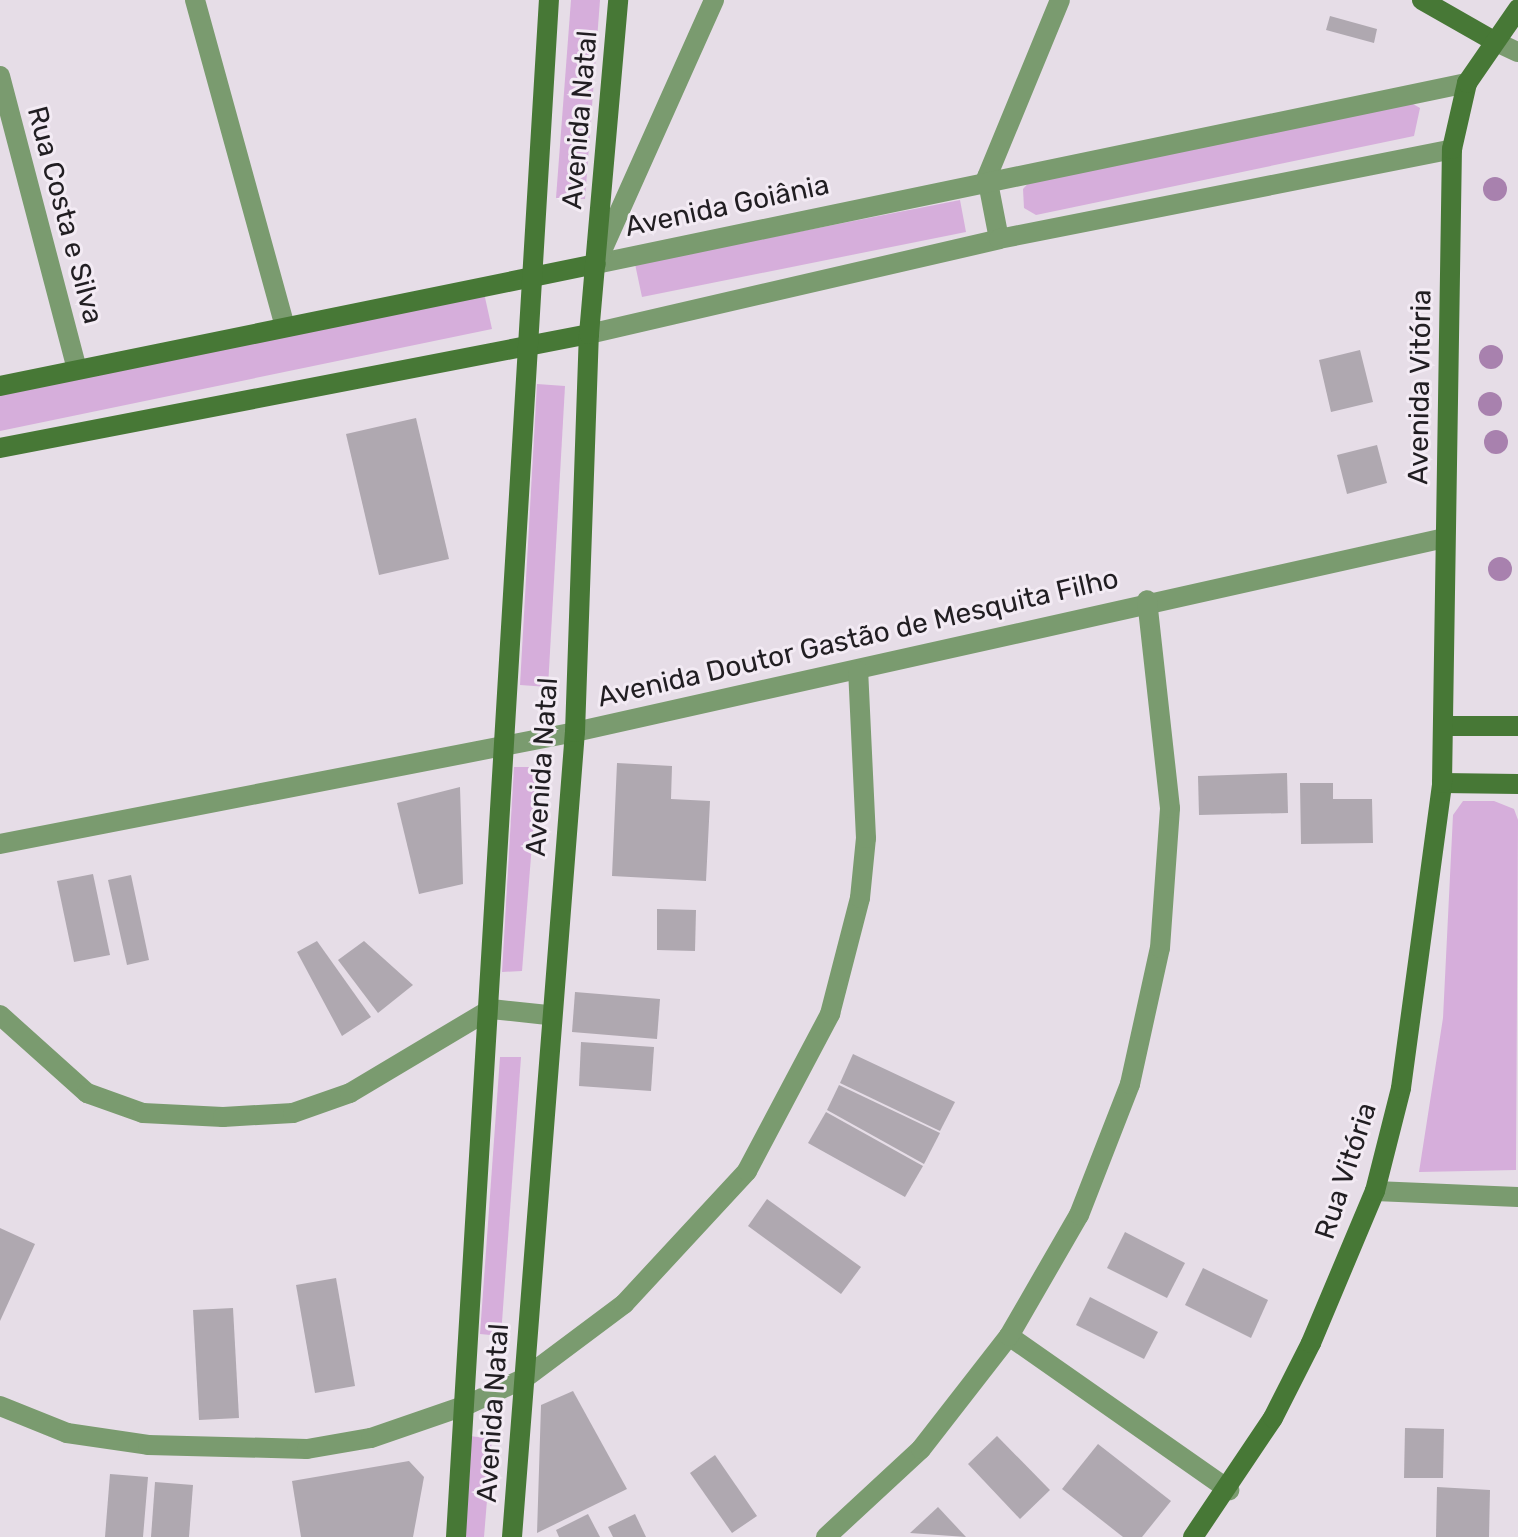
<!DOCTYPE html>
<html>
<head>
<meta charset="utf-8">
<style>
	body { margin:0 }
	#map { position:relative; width:1518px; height:1537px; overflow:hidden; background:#e6dde7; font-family:Rubik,sans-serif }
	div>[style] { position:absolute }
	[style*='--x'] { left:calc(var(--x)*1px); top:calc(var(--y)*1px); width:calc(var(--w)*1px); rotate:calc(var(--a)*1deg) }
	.green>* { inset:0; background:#d6aedb }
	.building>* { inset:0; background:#afa8b0 }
	.street>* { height:20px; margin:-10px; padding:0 10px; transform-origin:10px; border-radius:10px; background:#7a9b6f }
	.secondary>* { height:20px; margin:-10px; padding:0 10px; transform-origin:10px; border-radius:10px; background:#477836 }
	.trees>* { width:24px; height:24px; margin:-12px; border-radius:50%; background:#a881ae }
	span { translate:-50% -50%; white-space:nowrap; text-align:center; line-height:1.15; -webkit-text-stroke:6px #f3ebf4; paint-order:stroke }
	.street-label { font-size:28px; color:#211e22 }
</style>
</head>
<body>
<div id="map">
	<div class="green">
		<div style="clip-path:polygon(571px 0,600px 0,585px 199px,556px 198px)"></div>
		<div style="clip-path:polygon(1406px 100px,1420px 108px,1414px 136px,1036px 215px,1024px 208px,1023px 189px,1031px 180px)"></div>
		<div style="clip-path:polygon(960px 200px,966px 232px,642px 297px,635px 264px)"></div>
		<div style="clip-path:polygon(484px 293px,492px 329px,0 431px,0 395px)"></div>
		<div style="clip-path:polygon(537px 384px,565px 386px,548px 687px,520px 685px)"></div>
		<div style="clip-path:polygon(514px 767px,538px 767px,522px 971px,502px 972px)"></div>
		<div style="clip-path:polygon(1463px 801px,1494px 801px,1514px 809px,1518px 820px,1516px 1170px,1419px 1172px,1443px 1018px,1453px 815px)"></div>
		<div style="clip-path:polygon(500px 1057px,521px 1057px,501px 1336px,480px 1334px)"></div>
		<div style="clip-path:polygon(470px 1436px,492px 1439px,484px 1537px,463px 1537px)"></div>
	</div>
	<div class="building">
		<div style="clip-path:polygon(1330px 16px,1377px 29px,1374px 43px,1326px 30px)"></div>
		<div style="clip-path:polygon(1360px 350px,1373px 402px,1331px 412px,1319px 360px)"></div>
		<div style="clip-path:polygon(416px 418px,449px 559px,379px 575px,346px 434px)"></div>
		<div style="clip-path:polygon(1377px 445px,1387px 483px,1347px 494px,1337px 455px)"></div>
		<div style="clip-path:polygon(617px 763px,672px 766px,671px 799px,710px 801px,706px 881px,612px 876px)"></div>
		<div style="clip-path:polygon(1287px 773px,1288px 813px,1199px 815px,1198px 776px)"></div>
		<div style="clip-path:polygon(1300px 783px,1333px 783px,1333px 799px,1372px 799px,1373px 843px,1301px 844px)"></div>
		<div style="clip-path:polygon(460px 787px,463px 884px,419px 894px,397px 803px)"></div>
		<div style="clip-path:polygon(93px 874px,110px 955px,74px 962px,57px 881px)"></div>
		<div style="clip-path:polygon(131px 875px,149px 960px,127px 965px,108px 880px)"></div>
		<div style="clip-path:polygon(657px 909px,696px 910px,695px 951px,657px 950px)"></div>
		<div style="clip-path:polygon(317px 941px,371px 1017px,342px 1036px,297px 952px)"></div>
		<div style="clip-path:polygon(364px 941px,413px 985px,378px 1013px,338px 960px)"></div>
		<div style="clip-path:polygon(575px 992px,660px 999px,657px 1039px,572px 1032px)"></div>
		<div style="clip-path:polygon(581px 1042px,654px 1047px,651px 1091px,579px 1086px)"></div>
		<div style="clip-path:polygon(853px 1054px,955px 1102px,940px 1131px,840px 1083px)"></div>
		<div style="clip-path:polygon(839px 1085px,940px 1133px,924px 1164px,827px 1110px)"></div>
		<div style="clip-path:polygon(826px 1112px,923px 1166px,905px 1197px,808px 1143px)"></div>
		<div style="clip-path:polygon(767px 1199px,861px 1267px,841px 1294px,748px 1226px)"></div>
		<div style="clip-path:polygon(0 1228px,35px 1244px,0 1321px)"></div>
		<div style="clip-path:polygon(1125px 1232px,1185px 1263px,1167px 1298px,1107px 1268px)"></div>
		<div style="clip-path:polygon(1203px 1268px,1268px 1300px,1251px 1338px,1185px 1305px)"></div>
		<div style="clip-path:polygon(336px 1278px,355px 1386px,315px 1393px,296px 1285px)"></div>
		<div style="clip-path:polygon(1090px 1297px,1158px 1332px,1144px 1359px,1076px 1325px)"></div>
		<div style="clip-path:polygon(233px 1308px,239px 1418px,199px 1420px,193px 1310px)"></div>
		<div style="clip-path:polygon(573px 1391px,627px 1489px,537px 1533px,541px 1405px)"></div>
		<div style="clip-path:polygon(1405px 1428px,1444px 1429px,1443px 1478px,1404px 1478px)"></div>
		<div style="clip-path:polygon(997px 1436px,1050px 1490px,1020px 1519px,968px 1464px)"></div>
		<div style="clip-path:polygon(1098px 1444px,1171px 1501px,1142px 1537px,1123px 1537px,1062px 1489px)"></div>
		<div style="clip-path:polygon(715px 1455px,757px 1516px,732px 1533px,690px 1473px)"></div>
		<div style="clip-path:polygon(409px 1461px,424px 1477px,413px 1537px,301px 1537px,292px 1481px)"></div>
		<div style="clip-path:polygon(110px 1474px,148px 1477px,143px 1537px,105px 1537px)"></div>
		<div style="clip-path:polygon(155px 1482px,193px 1485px,189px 1537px,151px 1537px)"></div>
		<div style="clip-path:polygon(1437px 1487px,1490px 1490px,1489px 1537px,1436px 1537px)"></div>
		<div style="clip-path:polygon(938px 1507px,966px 1537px,910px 1533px)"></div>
		<div style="clip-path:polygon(588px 1514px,600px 1537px,559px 1537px,556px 1530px)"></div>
		<div style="clip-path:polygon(635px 1514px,646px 1537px,613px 1537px,608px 1527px)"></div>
	</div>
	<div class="street">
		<div style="--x:195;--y:0;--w:339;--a:74.6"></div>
		<div style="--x:1494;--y:41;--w:26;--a:25"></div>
		<div style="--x:0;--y:76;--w:303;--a:75.3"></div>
		<div style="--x:999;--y:239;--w:63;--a:-101"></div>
		<div style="--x:987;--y:177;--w:191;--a:-67.6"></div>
		<div style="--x:596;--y:264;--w:890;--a:-11.74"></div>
		<div style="--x:596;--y:264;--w:289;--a:-65.9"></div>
		<div style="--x:589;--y:334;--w:421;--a:-13"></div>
		<div style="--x:999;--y:239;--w:462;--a:-11.2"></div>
		<div style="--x:0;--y:844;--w:586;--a:-11.02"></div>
		<div style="--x:575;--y:732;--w:891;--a:-12.57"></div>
		<div style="--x:0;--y:1015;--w:117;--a:41.9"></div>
		<div style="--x:87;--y:1093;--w:59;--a:19.7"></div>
		<div style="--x:143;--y:1113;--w:80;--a:2.9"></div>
		<div style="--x:223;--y:1117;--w:70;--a:-3.3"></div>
		<div style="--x:293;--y:1113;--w:60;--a:-19.3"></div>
		<div style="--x:350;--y:1093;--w:164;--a:-30.8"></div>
		<div style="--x:491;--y:1009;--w:57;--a:6"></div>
		<div style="--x:1375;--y:1191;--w:143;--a:2.4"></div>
		<div style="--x:1009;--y:1336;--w:269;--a:35"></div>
		<div style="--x:0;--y:1406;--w:72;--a:21.9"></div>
		<div style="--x:67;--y:1433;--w:82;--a:8.4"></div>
		<div style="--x:148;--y:1445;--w:159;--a:1.4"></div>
		<div style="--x:307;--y:1449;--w:65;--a:-9.8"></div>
		<div style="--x:371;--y:1438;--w:102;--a:-19"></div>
		<div style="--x:467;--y:1405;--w:64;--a:-25"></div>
		<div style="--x:525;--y:1378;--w:124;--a:-36.8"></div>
		<div style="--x:624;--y:1304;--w:181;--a:-47.2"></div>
		<div style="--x:747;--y:1171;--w:178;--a:-62.1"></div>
		<div style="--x:830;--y:1014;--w:120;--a:-75.5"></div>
		<div style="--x:860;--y:898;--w:60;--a:-84.3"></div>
		<div style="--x:866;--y:838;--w:167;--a:-92.7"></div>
		<div style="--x:826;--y:1537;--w:129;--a:-42.8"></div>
		<div style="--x:921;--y:1449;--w:143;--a:-52.1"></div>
		<div style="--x:1009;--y:1336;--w:140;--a:-60"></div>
		<div style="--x:1079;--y:1215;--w:141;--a:-68.7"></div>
		<div style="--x:1130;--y:1084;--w:139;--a:-77.6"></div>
		<div style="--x:1160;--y:948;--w:140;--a:-85.9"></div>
		<div style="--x:1170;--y:808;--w:209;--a:-96.3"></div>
	</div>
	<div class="secondary">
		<div style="--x:1422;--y:0;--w:83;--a:29.7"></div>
		<div style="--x:0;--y:386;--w:608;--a:-11.57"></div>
		<div style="--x:0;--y:448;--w:600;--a:-10.95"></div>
		<div style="--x:1443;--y:726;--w:75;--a:0"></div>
		<div style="--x:1442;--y:783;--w:76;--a:0.8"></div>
		<div style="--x:456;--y:1537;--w:1540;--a:-86.54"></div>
		<div style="--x:512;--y:1537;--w:807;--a:-85.53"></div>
		<div style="--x:575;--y:732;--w:398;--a:-88"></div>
		<div style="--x:589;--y:334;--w:335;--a:-85"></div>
		<div style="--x:1193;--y:1537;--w:143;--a:-56.1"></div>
		<div style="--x:1273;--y:1418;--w:84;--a:-63.1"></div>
		<div style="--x:1311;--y:1343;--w:165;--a:-67.2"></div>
		<div style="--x:1375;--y:1191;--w:106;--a:-75.8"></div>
		<div style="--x:1401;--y:1088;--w:308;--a:-82.3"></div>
		<div style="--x:1442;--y:783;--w:634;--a:-89.1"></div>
		<div style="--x:1452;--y:149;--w:68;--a:-77.2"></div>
		<div style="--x:1467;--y:83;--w:90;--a:-55.4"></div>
	</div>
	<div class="trees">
		<div style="left:1495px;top:189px"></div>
		<div style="left:1491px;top:357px"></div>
		<div style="left:1490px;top:404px"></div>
		<div style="left:1496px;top:442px"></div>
		<div style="left:1500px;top:569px"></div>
	</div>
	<div class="street-label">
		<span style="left:580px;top:120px;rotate:-85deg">Avenida Natal</span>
		<span style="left:727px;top:206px;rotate:-12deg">Avenida Goiânia</span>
		<span style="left:65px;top:215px;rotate:75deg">Rua Costa e Silva</span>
		<span style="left:1420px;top:387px;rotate:-89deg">Avenida Vitória</span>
		<span style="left:858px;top:638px;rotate:-13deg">Avenida Doutor Gastão de Mesquita Filho</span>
		<span style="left:542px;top:767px;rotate:-86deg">Avenida Natal</span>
		<span style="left:1346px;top:1171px;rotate:-72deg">Rua Vitória</span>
		<span style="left:493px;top:1413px;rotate:-86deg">Avenida Natal</span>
	</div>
</div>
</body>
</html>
